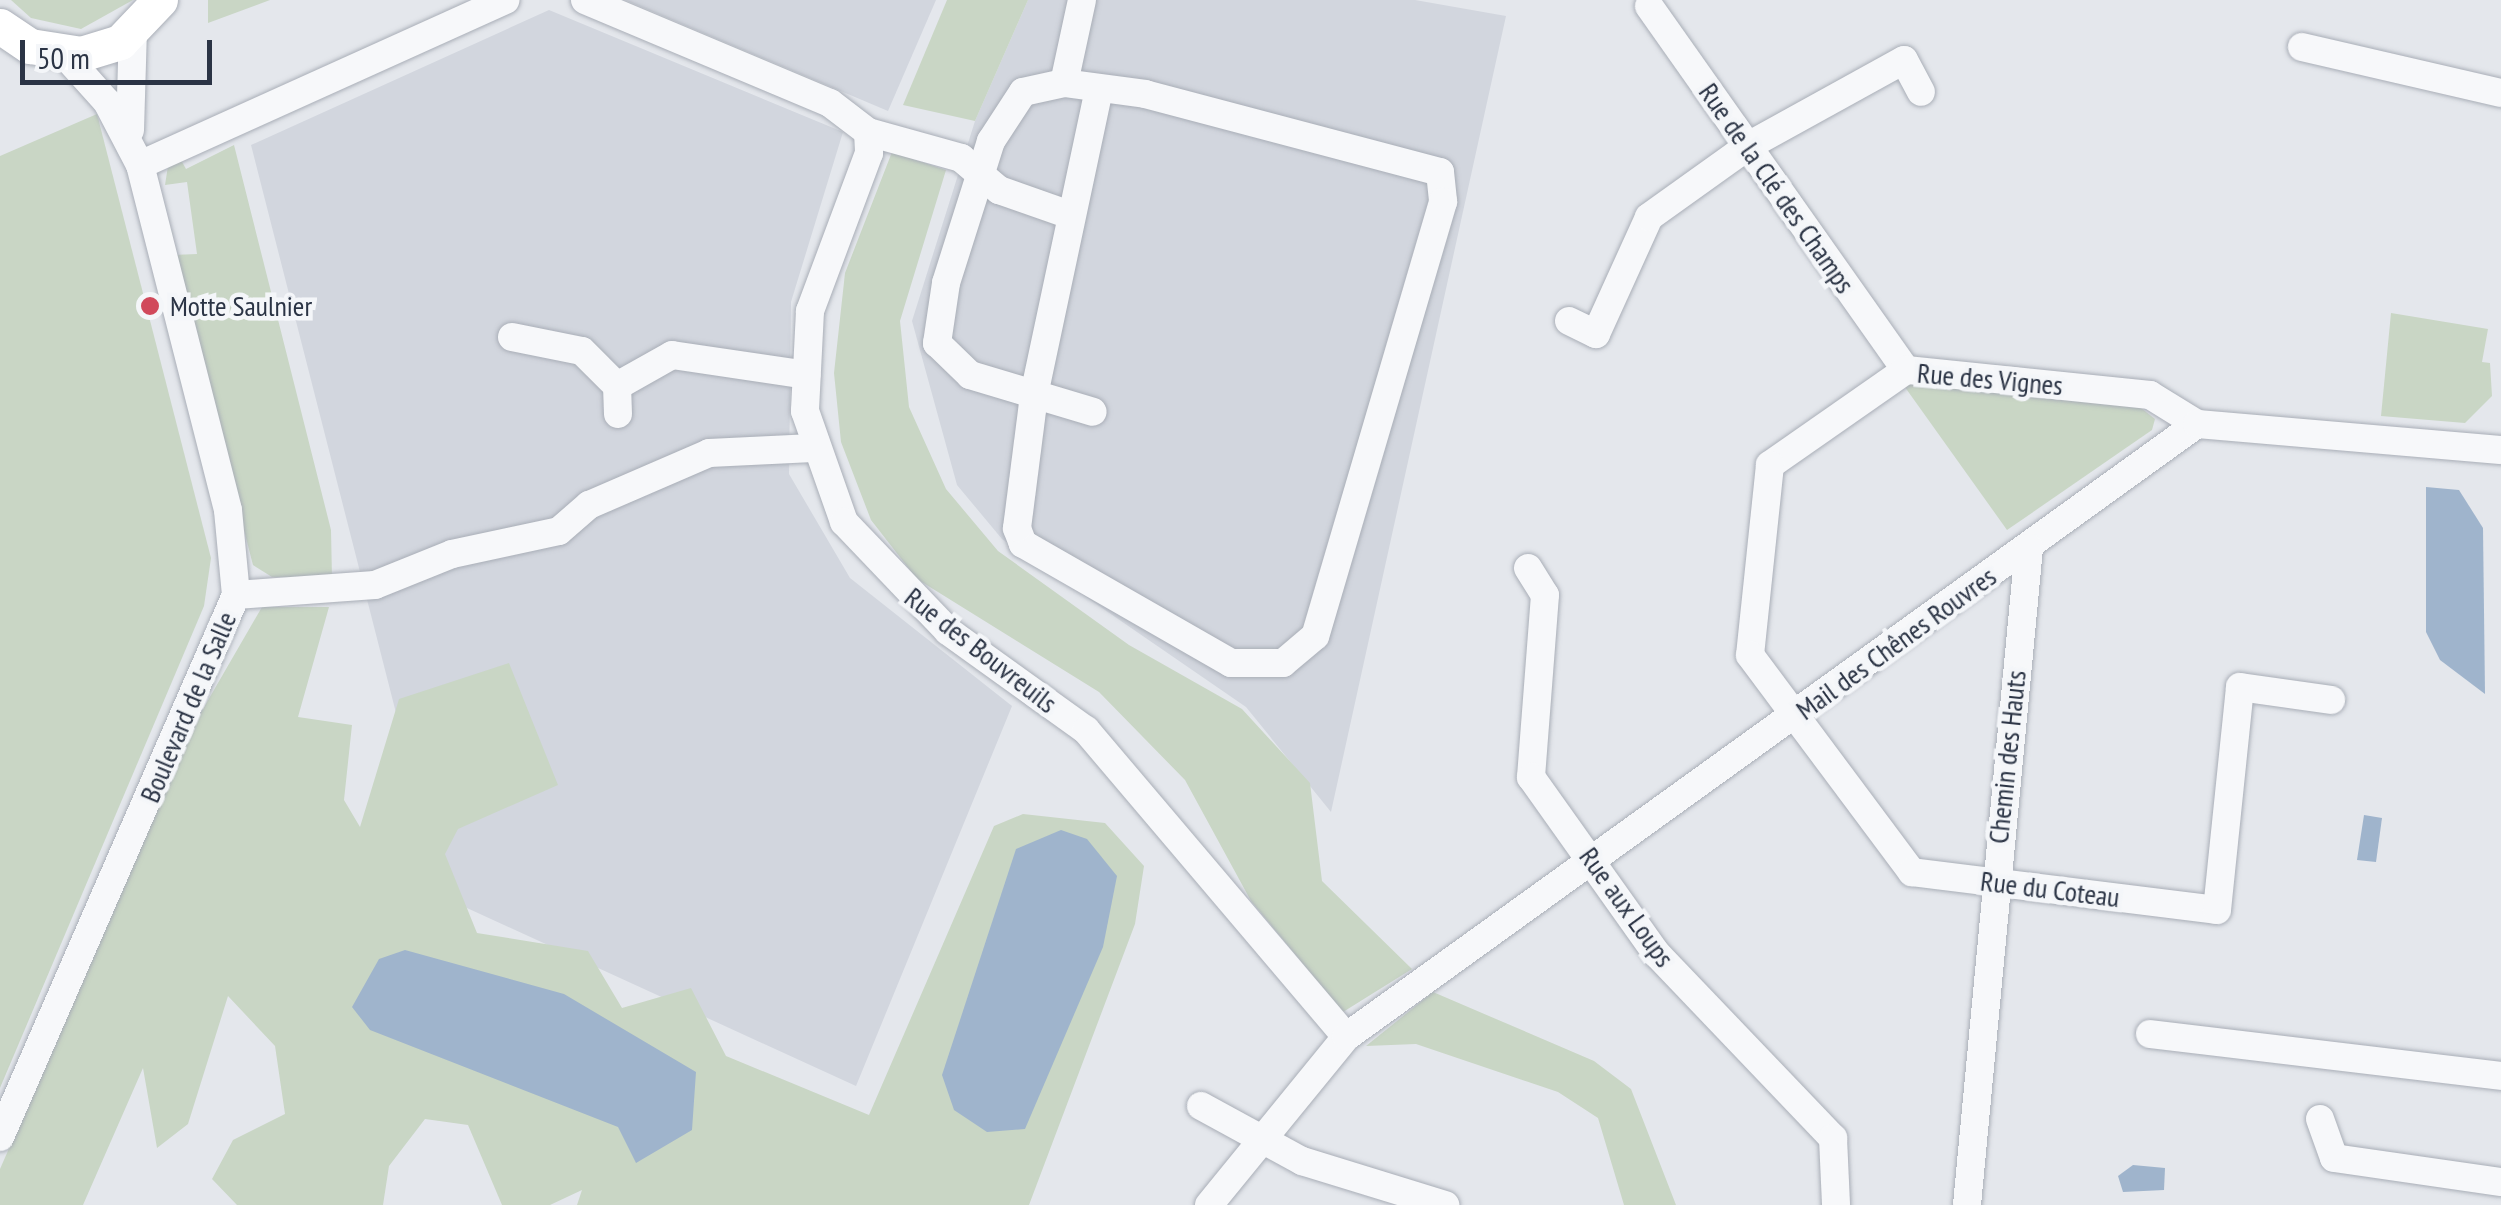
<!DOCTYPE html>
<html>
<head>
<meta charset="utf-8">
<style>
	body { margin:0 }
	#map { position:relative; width:2501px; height:1205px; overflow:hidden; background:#e4e7ec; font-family:"PT Sans Narrow",sans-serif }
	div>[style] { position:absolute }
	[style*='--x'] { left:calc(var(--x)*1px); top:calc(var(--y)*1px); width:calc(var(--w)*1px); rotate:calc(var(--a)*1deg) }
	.built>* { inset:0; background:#d2d6de }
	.green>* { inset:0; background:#c9d6c5 }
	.water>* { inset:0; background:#9fb4cc }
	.roads { filter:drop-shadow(0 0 2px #a9aeb7) drop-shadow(0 0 2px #a9aeb7) }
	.minor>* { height:28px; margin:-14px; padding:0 14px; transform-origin:14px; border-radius:14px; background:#f7f8fa }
	.major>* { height:35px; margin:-17.5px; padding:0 17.5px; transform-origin:17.5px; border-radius:17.5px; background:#fff }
	.dots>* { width:28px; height:28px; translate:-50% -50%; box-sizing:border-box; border:5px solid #f4f6f9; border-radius:50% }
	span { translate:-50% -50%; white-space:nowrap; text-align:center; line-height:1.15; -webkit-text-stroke:9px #f4f6f9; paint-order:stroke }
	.street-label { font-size:28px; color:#2b3445 }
	.poi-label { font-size:28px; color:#2b3445 }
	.left { translate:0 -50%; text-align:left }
	.scale { position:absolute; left:20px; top:40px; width:192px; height:45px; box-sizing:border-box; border:5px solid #2b3445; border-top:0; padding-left:12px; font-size:30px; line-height:35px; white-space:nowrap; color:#2b3445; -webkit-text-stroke:8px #f4f6f9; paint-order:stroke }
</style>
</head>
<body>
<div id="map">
	<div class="built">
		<div style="clip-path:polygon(625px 0,936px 0,888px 111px)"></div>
		<div style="clip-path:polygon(1028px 0,1415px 0,1506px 16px,1331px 812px,1246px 707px,1002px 539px,957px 485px,912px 321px,975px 121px)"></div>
		<div style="clip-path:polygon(549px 10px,843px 132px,791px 302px,789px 474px,850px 578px,1012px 706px,856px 1086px,443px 897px,251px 145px)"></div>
	</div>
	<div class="green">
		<div style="clip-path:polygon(11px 0,133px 0,81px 29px,31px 18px)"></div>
		<div style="clip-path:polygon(208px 0,270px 0,208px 23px)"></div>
		<div style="clip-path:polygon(947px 0,1028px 0,975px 121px,903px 105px)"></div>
		<div style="clip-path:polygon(97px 114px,211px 558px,204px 606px,0 1088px,0 156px)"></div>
		<div style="clip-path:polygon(234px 145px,331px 530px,332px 578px,272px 577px,253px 565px,173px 255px,197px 254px,187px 182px,165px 185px,168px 166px,181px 160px,186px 169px)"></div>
		<div style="clip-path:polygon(892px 152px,946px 170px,900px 321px,909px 407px,946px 489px,998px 551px,1129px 645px,1242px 709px,1310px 783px,1322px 881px,1412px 969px,1343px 1012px,1251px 901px,1185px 780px,1099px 692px,917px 579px,871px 520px,841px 442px,834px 373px,845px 273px)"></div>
		<div style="clip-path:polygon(2391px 313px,2488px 329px,2482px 362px,2490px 363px,2492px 396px,2465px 423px,2381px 416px)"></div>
		<div style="clip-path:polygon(1902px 383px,2136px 404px,2155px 419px,2152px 430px,2007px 530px)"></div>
		<div style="clip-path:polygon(262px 607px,329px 607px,298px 717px,352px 725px,344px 800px,360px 827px,399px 699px,509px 663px,558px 785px,458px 829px,445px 854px,477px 933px,588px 951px,622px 1008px,691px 988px,726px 1056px,869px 1115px,994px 826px,1023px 814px,1105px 823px,1144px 866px,1135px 924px,1029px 1205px,577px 1205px,582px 1190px,550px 1205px,502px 1205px,468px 1125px,425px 1119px,389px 1166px,383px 1205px,237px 1205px,212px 1179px,233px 1140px,285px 1114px,275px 1046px,228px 996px,188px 1124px,157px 1148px,143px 1068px,83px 1205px,0 1205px,0 1169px,196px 721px)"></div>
		<div style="clip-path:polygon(1433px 992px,1594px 1061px,1631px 1089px,1676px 1205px,1624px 1205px,1598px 1118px,1558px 1092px,1416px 1044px,1366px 1046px)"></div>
	</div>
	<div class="water">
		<div style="clip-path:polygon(2426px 487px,2459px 490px,2483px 528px,2485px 694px,2440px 660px,2426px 632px)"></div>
		<div style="clip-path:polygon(2364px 815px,2382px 818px,2376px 862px,2357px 860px)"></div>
		<div style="clip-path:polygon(1061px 830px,1087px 839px,1117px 876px,1103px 947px,1025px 1129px,987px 1132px,954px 1110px,942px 1075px,1016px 849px)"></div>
		<div style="clip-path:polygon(405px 950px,564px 994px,696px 1072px,692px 1130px,636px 1163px,618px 1127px,370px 1030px,352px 1007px,379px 959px)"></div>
		<div style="clip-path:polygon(2133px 1165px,2165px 1168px,2164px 1190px,2123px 1192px,2118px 1176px)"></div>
	</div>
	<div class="roads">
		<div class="minor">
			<div style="--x:585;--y:0;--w:266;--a:22.8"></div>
			<div style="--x:830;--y:103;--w:48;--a:37.3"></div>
			<div style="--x:1082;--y:0;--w:85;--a:102.2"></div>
			<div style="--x:1064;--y:83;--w:82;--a:7.7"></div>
			<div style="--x:1145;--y:94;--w:305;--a:14.8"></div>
			<div style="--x:1440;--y:172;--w:30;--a:84"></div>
			<div style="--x:1443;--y:202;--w:452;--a:106.4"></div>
			<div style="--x:1315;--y:636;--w:42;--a:139.8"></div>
			<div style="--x:1283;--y:663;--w:52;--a:180"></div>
			<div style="--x:1231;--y:663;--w:240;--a:-150.2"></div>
			<div style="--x:1023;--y:544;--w:17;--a:-111"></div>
			<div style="--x:1017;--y:528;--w:134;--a:-82.7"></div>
			<div style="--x:1034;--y:395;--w:309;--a:-78"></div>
			<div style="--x:1649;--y:6;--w:446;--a:54.8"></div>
			<div style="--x:2302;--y:47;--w:204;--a:13"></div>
			<div style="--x:1064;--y:83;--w:42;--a:167.6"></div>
			<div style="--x:1023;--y:92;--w:59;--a:123.1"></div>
			<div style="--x:991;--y:141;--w:149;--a:107.6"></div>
			<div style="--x:946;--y:283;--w:61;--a:98.5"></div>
			<div style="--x:937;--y:343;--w:46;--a:44.1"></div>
			<div style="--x:970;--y:375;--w:128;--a:16.7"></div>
			<div style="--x:130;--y:130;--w:99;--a:-88.3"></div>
			<div style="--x:868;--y:132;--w:21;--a:87"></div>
			<div style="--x:869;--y:153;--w:169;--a:110.5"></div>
			<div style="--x:810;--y:311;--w:100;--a:92.9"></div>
			<div style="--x:805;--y:411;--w:118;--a:70.6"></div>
			<div style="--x:844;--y:522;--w:151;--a:46.3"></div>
			<div style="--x:948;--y:631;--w:170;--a:35.7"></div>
			<div style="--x:1086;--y:730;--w:402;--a:49.7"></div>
			<div style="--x:868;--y:132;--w:97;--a:15.6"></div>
			<div style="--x:961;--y:158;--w:50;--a:40.1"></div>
			<div style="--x:999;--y:190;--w:75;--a:19.4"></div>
			<div style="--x:140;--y:165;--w:401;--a:-24.3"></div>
			<div style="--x:1569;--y:321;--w:30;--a:26"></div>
			<div style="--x:1596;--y:334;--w:128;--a:-65.6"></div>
			<div style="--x:1649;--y:217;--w:122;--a:-35.6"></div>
			<div style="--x:1748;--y:146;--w:178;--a:-28.9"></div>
			<div style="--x:1904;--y:60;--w:36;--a:62"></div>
			<div style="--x:512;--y:337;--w:71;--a:11.3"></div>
			<div style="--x:582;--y:351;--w:49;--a:45"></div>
			<div style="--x:618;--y:414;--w:28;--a:-92"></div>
			<div style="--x:617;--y:386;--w:63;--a:-29.4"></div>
			<div style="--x:672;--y:355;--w:136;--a:8.4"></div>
			<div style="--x:2197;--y:424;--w:55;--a:-148.3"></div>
			<div style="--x:2150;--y:395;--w:245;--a:-174.1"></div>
			<div style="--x:1906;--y:370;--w:166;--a:145.1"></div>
			<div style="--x:1770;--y:465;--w:191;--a:96"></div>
			<div style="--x:1750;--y:655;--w:271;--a:53.3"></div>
			<div style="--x:1912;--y:872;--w:307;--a:7.1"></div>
			<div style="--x:2217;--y:910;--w:224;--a:-84.1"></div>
			<div style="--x:2240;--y:687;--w:92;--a:8.1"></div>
			<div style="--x:1528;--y:568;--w:32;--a:58"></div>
			<div style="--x:1545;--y:595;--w:183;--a:94.4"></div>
			<div style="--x:1531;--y:777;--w:217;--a:54.6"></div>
			<div style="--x:1657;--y:954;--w:255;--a:46.3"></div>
			<div style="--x:1833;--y:1138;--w:67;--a:87.4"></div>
			<div style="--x:236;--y:595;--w:139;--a:-4.1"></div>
			<div style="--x:375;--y:585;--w:83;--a:-21.9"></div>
			<div style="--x:452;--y:554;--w:109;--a:-12.1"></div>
			<div style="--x:559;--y:531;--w:40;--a:-41"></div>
			<div style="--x:589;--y:505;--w:131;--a:-23.4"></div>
			<div style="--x:709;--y:453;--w:104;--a:-2.8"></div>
			<div style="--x:2150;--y:1034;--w:354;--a:6.8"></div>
			<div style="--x:1201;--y:1106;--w:115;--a:28.6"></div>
			<div style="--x:1302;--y:1161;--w:150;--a:17.1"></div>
			<div style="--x:2320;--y:1119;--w:41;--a:70.3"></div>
			<div style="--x:2334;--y:1158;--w:169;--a:8.2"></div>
			<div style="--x:0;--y:1137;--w:591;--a:-66.47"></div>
			<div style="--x:236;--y:595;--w:85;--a:-95.4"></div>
			<div style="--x:228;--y:510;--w:356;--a:-104.3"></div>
			<div style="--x:140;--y:165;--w:71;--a:-117.6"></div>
			<div style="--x:107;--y:102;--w:66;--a:-131.9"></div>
			<div style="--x:1209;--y:1205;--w:217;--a:-50.8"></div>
			<div style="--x:1346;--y:1037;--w:1049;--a:-35.77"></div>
			<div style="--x:2197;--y:424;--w:305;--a:4.9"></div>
			<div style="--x:1967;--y:1205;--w:660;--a:-84.61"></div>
		</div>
		<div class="major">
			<div style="--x:0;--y:26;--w:36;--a:34"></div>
			<div style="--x:30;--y:46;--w:52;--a:8.9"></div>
			<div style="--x:81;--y:54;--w:41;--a:-17.1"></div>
			<div style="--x:120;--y:42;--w:58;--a:-46.4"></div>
		</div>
	</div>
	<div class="dots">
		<div style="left:150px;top:306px;background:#d1495b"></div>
	</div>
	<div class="street-label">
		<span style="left:1777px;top:188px;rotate:55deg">Rue de la Clé des Champs</span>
		<span style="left:1990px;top:379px;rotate:5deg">Rue des Vignes</span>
		<span style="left:1896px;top:643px;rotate:-36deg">Mail des Chênes Rouvres</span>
		<span style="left:981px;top:650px;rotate:38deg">Rue des Bouvreuils</span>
		<span style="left:188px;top:707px;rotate:-67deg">Boulevard de la Salle</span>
		<span style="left:2007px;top:757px;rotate:-84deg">Chemin des Hauts</span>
		<span style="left:2050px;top:889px;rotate:7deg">Rue du Coteau</span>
		<span style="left:1627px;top:907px;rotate:54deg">Rue aux Loups</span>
	</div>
	<div class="poi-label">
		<span class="left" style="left:170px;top:306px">Motte Saulnier</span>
	</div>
	<div class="scale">50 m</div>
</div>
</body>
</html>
